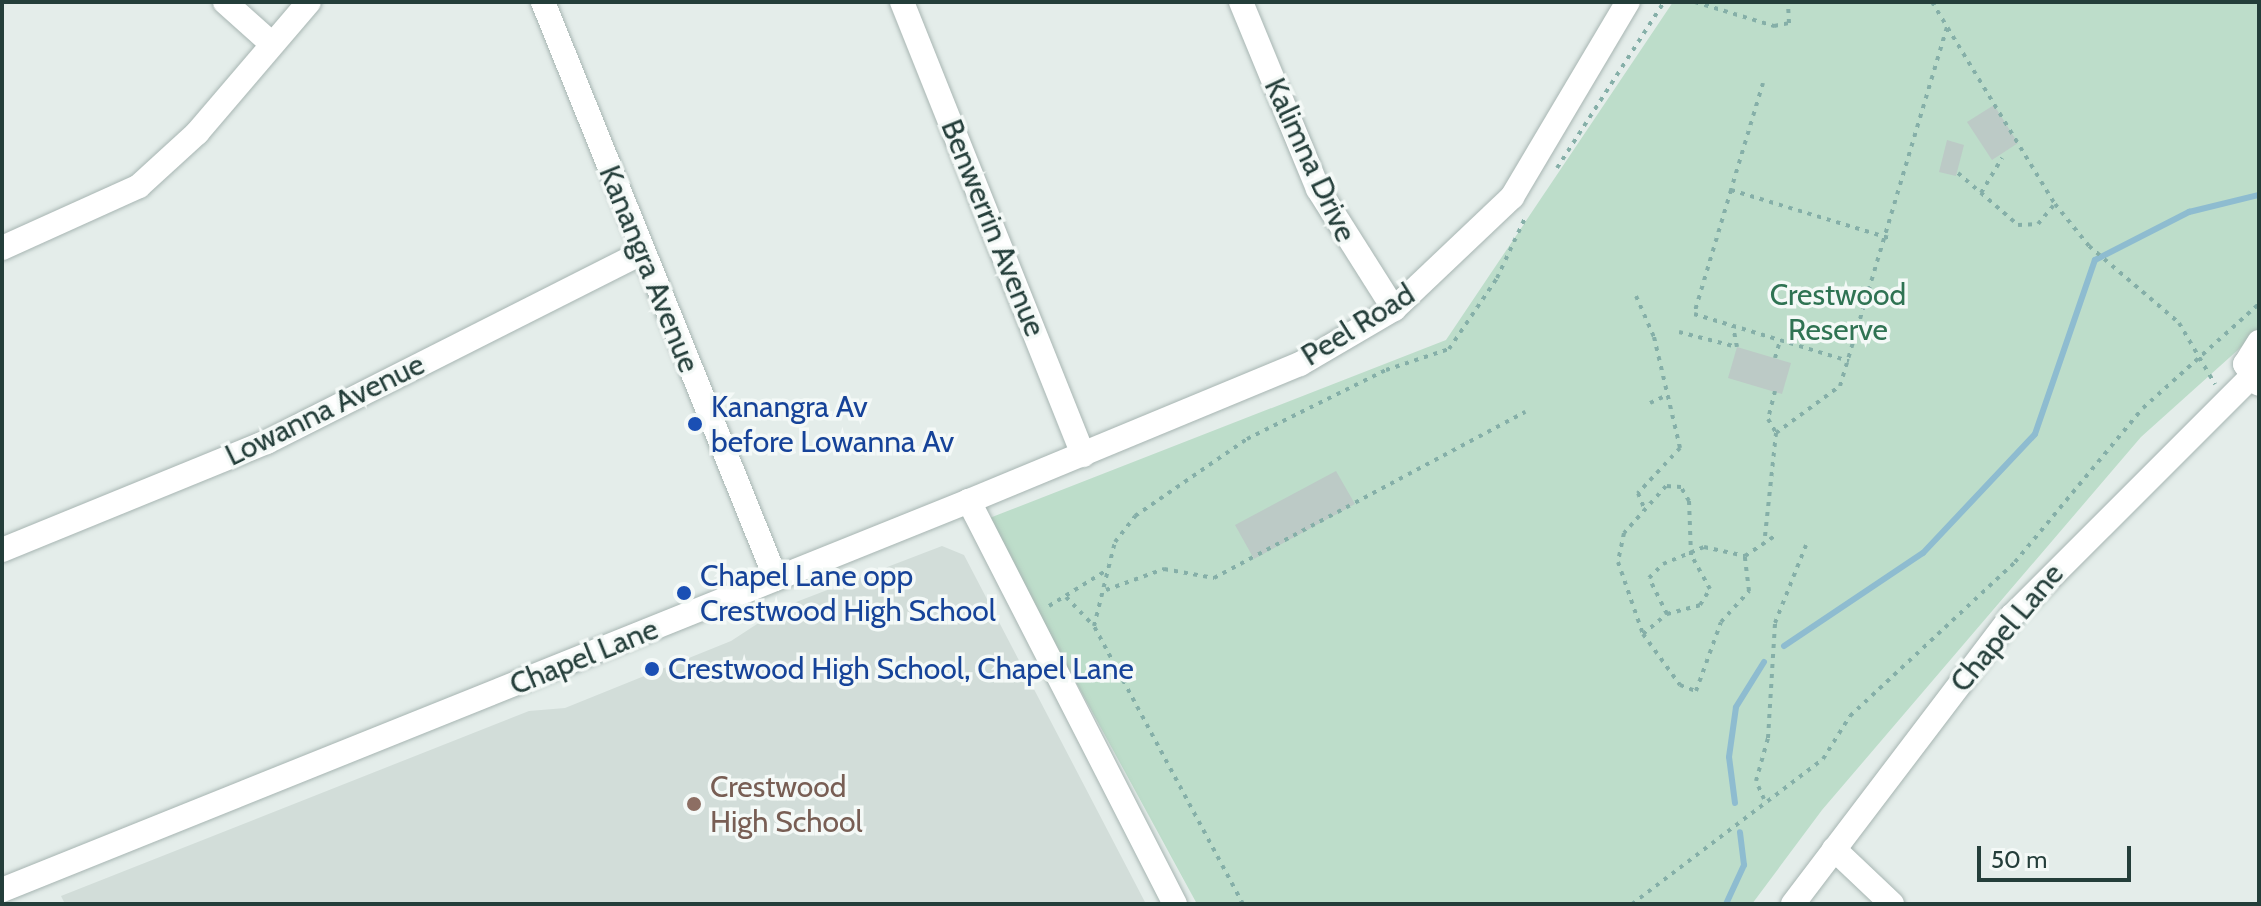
<!DOCTYPE html>
<html>
<head>
<meta charset="utf-8">
<style>
	body { margin:0 }
	#map { position:relative; width:2261px; height:906px; overflow:hidden; background:#e4edea; font-family:Cabin,sans-serif }
	div>[style] { position:absolute }
	[style*='--x'] { left:calc(var(--x)*1px); top:calc(var(--y)*1px); width:calc(var(--w)*1px); rotate:calc(var(--a)*1deg) }
	.built>* { inset:0; background:#d2ddd9 }
	.green>* { inset:0; background:#bdddca }
	.stream>* { height:6px; margin:-3px; padding:0 3px; transform-origin:3px; border-radius:3px; background:#8ebcd0 }
	.building>* { inset:0; background:#bccac6 }
	.path>* { height:4px; margin-top:-2px; transform-origin:0; background:repeating-linear-gradient(90deg,#85afa8 0 4px,transparent 0 10px) }
	.roads { filter:drop-shadow(0 0 2px #a7b5b2) drop-shadow(0 0 2px #a7b5b2) }
	.minor>* { height:24px; margin:-12px; padding:0 12px; transform-origin:12px; border-radius:12px; background:#fff }
	.tertiary>* { height:24px; margin:-12px; padding:0 12px; transform-origin:12px; border-radius:12px; background:#fff }
	.secondary>* { height:24px; margin:-12px; padding:0 12px; transform-origin:12px; border-radius:12px; background:#fff }
	.dots>* { width:22px; height:22px; translate:-50% -50%; box-sizing:border-box; border:4px solid #f4f9f7; border-radius:50% }
	span { translate:-50% -50%; white-space:nowrap; text-align:center; line-height:1.15; -webkit-text-stroke:7px #f4f9f7; paint-order:stroke }
	.street-label { font-size:30px; color:#243e3a }
	.park-label { font-size:30px; color:#2f7353 }
	.transit-label { font-size:30px; color:#164399 }
	.left { translate:0 -50%; text-align:left }
	.education-label { font-size:30px; color:#785e54 }
	.frame { position:absolute; inset:0; border:4px solid #243e3a; pointer-events:none }
	.scale { position:absolute; left:1977px; top:846px; width:154px; height:36px; box-sizing:border-box; border:4px solid #243e3a; border-top:0; padding-left:10px; font-size:24px; line-height:28px; white-space:nowrap; color:#243e3a; -webkit-text-stroke:6px #f4f9f7; paint-order:stroke }
</style>
</head>
<body>
<div id="map">
	<div class="built">
		<div style="clip-path:polygon(942px 546px,964px 555px,1146px 904px,65px 904px,61px 896px,529px 711px,565px 708px,731px 641px,783px 607px)"></div>
	</div>
	<div class="green">
		<div style="clip-path:polygon(1673px 2px,2259px 2px,2259px 331px,2141px 437px,1822px 810px,1752px 904px,1197px 904px,987px 519px,1446px 340px)"></div>
	</div>
	<div class="stream">
		<div style="--x:1784;--y:646;--w:167;--a:-33.8"></div>
		<div style="--x:1923;--y:553;--w:163;--a:-46.7"></div>
		<div style="--x:2035;--y:434;--w:184;--a:-71"></div>
		<div style="--x:2095;--y:260;--w:106;--a:-27.1"></div>
		<div style="--x:2189;--y:212;--w:72;--a:-13.7"></div>
		<div style="--x:1735;--y:803;--w:46;--a:-97.4"></div>
		<div style="--x:1729;--y:757;--w:50;--a:-82"></div>
		<div style="--x:1736;--y:707;--w:53;--a:-58.1"></div>
		<div style="--x:1726;--y:904;--w:43;--a:-65.2"></div>
		<div style="--x:1744;--y:865;--w:33;--a:-97"></div>
	</div>
	<div class="building">
		<div style="clip-path:polygon(1994px 105px,2018px 143px,1992px 160px,1967px 122px)"></div>
		<div style="clip-path:polygon(1947px 140px,1964px 145px,1956px 176px,1939px 172px)"></div>
		<div style="clip-path:polygon(1737px 347px,1791px 363px,1782px 394px,1728px 378px)"></div>
		<div style="clip-path:polygon(1336px 471px,1355px 504px,1254px 559px,1235px 525px)"></div>
	</div>
	<div class="path">
		<div style="--x:1695;--y:2;--w:83;--a:16.9"></div>
		<div style="--x:1774;--y:26;--w:15;--a:-11"></div>
		<div style="--x:1789;--y:23;--w:21;--a:-93"></div>
		<div style="--x:1932;--y:2;--w:237;--a:58.7"></div>
		<div style="--x:2055;--y:204;--w:54;--a:51"></div>
		<div style="--x:2089;--y:246;--w:118;--a:40.5"></div>
		<div style="--x:2179;--y:323;--w:71;--a:59.5"></div>
		<div style="--x:1763;--y:83;--w:112;--a:106.7"></div>
		<div style="--x:1731;--y:190;--w:165;--a:16.9"></div>
		<div style="--x:1557;--y:168;--w:197;--a:-57.2"></div>
		<div style="--x:1958;--y:173;--w:79;--a:40.9"></div>
		<div style="--x:2018;--y:225;--w:20;--a:-3"></div>
		<div style="--x:2038;--y:224;--w:26;--a:-50"></div>
		<div style="--x:1731;--y:190;--w:129;--a:106.6"></div>
		<div style="--x:1694;--y:314;--w:162;--a:16.9"></div>
		<div style="--x:1981;--y:193;--w:41;--a:-59"></div>
		<div style="--x:1636;--y:296;--w:45;--a:66.3"></div>
		<div style="--x:1654;--y:337;--w:114;--a:76.8"></div>
		<div style="--x:1680;--y:448;--w:62;--a:133"></div>
		<div style="--x:1638;--y:493;--w:16;--a:68"></div>
		<div style="--x:1679;--y:332;--w:60;--a:14.5"></div>
		<div style="--x:1737;--y:347;--w:21;--a:-101"></div>
		<div style="--x:1775;--y:358;--w:19;--a:-74"></div>
		<div style="--x:1775;--y:391;--w:29;--a:104"></div>
		<div style="--x:1768;--y:419;--w:16;--a:60"></div>
		<div style="--x:1650;--y:403;--w:14;--a:-25"></div>
		<div style="--x:1765;--y:536;--w:104;--a:-83.9"></div>
		<div style="--x:1776;--y:433;--w:79;--a:-36.3"></div>
		<div style="--x:1840;--y:386;--w:375;--a:-73.4"></div>
		<div style="--x:1106;--y:590;--w:62;--a:-19.9"></div>
		<div style="--x:1164;--y:569;--w:51;--a:10.2"></div>
		<div style="--x:1214;--y:578;--w:353;--a:-28.1"></div>
		<div style="--x:1066;--y:597;--w:40;--a:46"></div>
		<div style="--x:1049;--y:606;--w:68;--a:-31.8"></div>
		<div style="--x:1667;--y:614;--w:34;--a:-15"></div>
		<div style="--x:1700;--y:605;--w:19;--a:-58"></div>
		<div style="--x:1710;--y:589;--w:39;--a:-119"></div>
		<div style="--x:1691;--y:555;--w:54;--a:-92.1"></div>
		<div style="--x:1689;--y:501;--w:16;--a:-120"></div>
		<div style="--x:1681;--y:487;--w:15;--a:-176"></div>
		<div style="--x:1666;--y:486;--w:63;--a:131.8"></div>
		<div style="--x:1624;--y:533;--w:30;--a:102"></div>
		<div style="--x:1618;--y:562;--w:76;--a:70.9"></div>
		<div style="--x:1643;--y:634;--w:63;--a:54"></div>
		<div style="--x:1680;--y:685;--w:17;--a:21"></div>
		<div style="--x:1696;--y:691;--w:73;--a:-70.1"></div>
		<div style="--x:1721;--y:622;--w:42;--a:-47.9"></div>
		<div style="--x:1749;--y:591;--w:35;--a:-97"></div>
		<div style="--x:1643;--y:634;--w:31;--a:-40"></div>
		<div style="--x:1667;--y:614;--w:40;--a:-116.6"></div>
		<div style="--x:1649;--y:578;--w:20;--a:-45"></div>
		<div style="--x:1663;--y:564;--w:44;--a:-22.5"></div>
		<div style="--x:1704;--y:547;--w:42;--a:12.4"></div>
		<div style="--x:1745;--y:556;--w:37;--a:-34"></div>
		<div style="--x:1764;--y:799;--w:20;--a:-114"></div>
		<div style="--x:1756;--y:781;--w:45;--a:-74.4"></div>
		<div style="--x:1768;--y:738;--w:115;--a:-86.5"></div>
		<div style="--x:1775;--y:623;--w:84;--a:-68.3"></div>
		<div style="--x:1243;--y:904;--w:315;--a:-118.2"></div>
		<div style="--x:1094;--y:626;--w:87;--a:-76"></div>
		<div style="--x:1115;--y:542;--w:33;--a:-52"></div>
		<div style="--x:1135;--y:516;--w:136;--a:-34.5"></div>
		<div style="--x:1247;--y:439;--w:155;--a:-26.4"></div>
		<div style="--x:1386;--y:370;--w:66;--a:-18.4"></div>
		<div style="--x:1449;--y:349;--w:86;--a:-55.9"></div>
		<div style="--x:1497;--y:278;--w:68;--a:-64.9"></div>
		<div style="--x:1632;--y:904;--w:240;--a:-37.2"></div>
		<div style="--x:1823;--y:759;--w:51;--a:-57.9"></div>
		<div style="--x:1850;--y:716;--w:226;--a:-43"></div>
		<div style="--x:2015;--y:562;--w:200;--a:-50.3"></div>
		<div style="--x:2143;--y:408;--w:156;--a:-41.9"></div>
	</div>
	<div class="roads">
		<div class="minor">
			<div style="--x:225;--y:2;--w:63;--a:41.8"></div>
			<div style="--x:543;--y:2;--w:622;--a:68.01"></div>
			<div style="--x:902;--y:2;--w:488;--a:68.2"></div>
			<div style="--x:1241;--y:2;--w:202;--a:67.6"></div>
			<div style="--x:1318;--y:189;--w:142;--a:57.7"></div>
			<div style="--x:2;--y:550;--w:286;--a:-22.2"></div>
			<div style="--x:267;--y:442;--w:419;--a:-26.8"></div>
			<div style="--x:1834;--y:849;--w:80;--a:43.5"></div>
			<div style="--x:2;--y:890;--w:1042;--a:-21.91"></div>
		</div>
		<div class="tertiary">
			<div style="--x:1175;--y:904;--w:453;--a:-117.1"></div>
			<div style="--x:969;--y:501;--w:358;--a:-22.5"></div>
			<div style="--x:1300;--y:364;--w:109;--a:-30.3"></div>
			<div style="--x:1394;--y:309;--w:163;--a:-43.5"></div>
			<div style="--x:1512;--y:197;--w:227;--a:-59.3"></div>
		</div>
		<div class="secondary">
			<div style="--x:2;--y:248;--w:150;--a:-24.3"></div>
			<div style="--x:139;--y:186;--w:79;--a:-42.4"></div>
			<div style="--x:197;--y:133;--w:172;--a:-49.5"></div>
			<div style="--x:2259;--y:342;--w:26;--a:122"></div>
			<div style="--x:2245;--y:364;--w:24;--a:55"></div>
			<div style="--x:1793;--y:904;--w:362;--a:-52.8"></div>
			<div style="--x:2012;--y:616;--w:337;--a:-45"></div>
		</div>
	</div>
	<div class="dots">
		<div style="left:695px;top:424px;background:#1a4fb4"></div>
		<div style="left:684px;top:593px;background:#1a4fb4"></div>
		<div style="left:652px;top:669px;background:#1a4fb4"></div>
		<div style="left:694px;top:804px;background:#8d6e63"></div>
	</div>
	<div class="street-label">
		<span style="left:1310px;top:160px;rotate:65deg">Kalimna Drive</span>
		<span style="left:993px;top:228px;rotate:68deg">Benwerrin Avenue</span>
		<span style="left:649px;top:269px;rotate:68deg">Kanangra Avenue</span>
		<span style="left:1358px;top:325px;rotate:-32deg">Peel Road</span>
		<span style="left:325px;top:410px;rotate:-26deg">Lowanna Avenue</span>
		<span style="left:2007px;top:628px;rotate:-50deg">Chapel Lane</span>
		<span style="left:584px;top:657px;rotate:-22deg">Chapel Lane</span>
	</div>
	<div class="park-label">
		<span style="left:1838px;top:312px">Crestwood<br>Reserve</span>
	</div>
	<div class="transit-label">
		<span class="left" style="left:711px;top:424px">Kanangra Av<br>before Lowanna Av</span>
		<span class="left" style="left:700px;top:593px">Chapel Lane opp<br>Crestwood High School</span>
		<span class="left" style="left:668px;top:669px">Crestwood High School, Chapel Lane</span>
	</div>
	<div class="education-label">
		<span class="left" style="left:710px;top:804px">Crestwood<br>High School</span>
	</div>
	<div class="frame"></div>
	<div class="scale">50 m</div>
</div>
</body>
</html>
